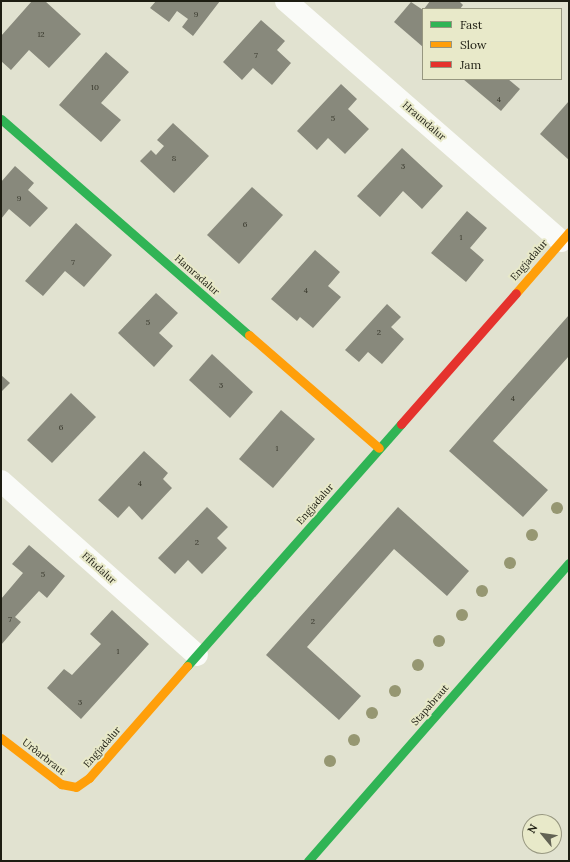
<!DOCTYPE html>
<html>
<head>
<meta charset="utf-8">
<style>
	body { margin:0 }
	#map { position:relative; width:570px; height:862px; overflow:hidden; background:#e1e2d0; font-family:Lora,serif }
	div>[style] { position:absolute }
	[style*='--x'] { left:calc(var(--x)*1px); top:calc(var(--y)*1px); width:calc(var(--w)*1px); rotate:calc(var(--a)*1deg) }
	.building>* { inset:0; background:#88897c }
	.street>* { height:22px; margin:-11px; padding:0 11px; transform-origin:11px; border-radius:11px; background:#fafbf8 }
	.fast>* { height:9px; margin:-4.5px; padding:0 4.5px; transform-origin:4.5px; border-radius:4.5px; background:#30b455 }
	.slow>* { height:9px; margin:-4.5px; padding:0 4.5px; transform-origin:4.5px; border-radius:4.5px; background:#ff9f0a }
	.jam>* { height:9px; margin:-4.5px; padding:0 4.5px; transform-origin:4.5px; border-radius:4.5px; background:#e5322d }
	.trees>* { width:12px; height:12px; margin:-6px; border-radius:50%; background:#969772 }
	span { translate:-50% -50%; white-space:nowrap; text-align:center; line-height:1.15; -webkit-text-stroke:4px #e8e9c9; paint-order:stroke }
	.number-label { font-size:8px; color:#38382c }
	.number-label span { -webkit-text-stroke-width:0 }
	.street-label { font-size:10px; color:#1d1d12 }
	.frame { position:absolute; inset:0; border:2px solid #1d1d12; pointer-events:none }
	.legend { position:absolute; left:422px; top:8px; width:140px; height:72px; box-sizing:border-box; background:#e8e9c9; border:1px solid #979780; margin:0; padding:5px 7px; list-style:none; font-size:12px; color:#1d1d12 }
	.legend li { display:flex; align-items:center; gap:8px; height:20px }
	.legend b { width:20px; border:1px solid #979780 }
	.north { position:absolute; left:522px; top:814px; width:40px; height:40px; box-sizing:border-box; background:#e8e9c9; border:1px solid #979780; border-radius:50%; rotate:299deg; font-size:11px; font-weight:700; line-height:16px; text-align:center; color:#1d1d12 }
	.north::after { content:''; display:block; margin:auto; width:14px; height:18px; background:#626254; clip-path:polygon(50% 0,100% 100%,50% 72%,0 100%) }
</style>
</head>
<body>
<div id="map">
	<div class="building">
		<div style="clip-path:polygon(32px 1px,45px 1px,81px 34px,49px 68px,29px 50px,11px 70px,1px 61px,1px 36px)"></div>
		<div style="clip-path:polygon(156px 1px,220px 1px,193px 36px,182px 27px,188px 19px,177px 11px,169px 22px,150px 8px)"></div>
		<div style="clip-path:polygon(430px 1px,459px 1px,463px 5px,460px 9px,424px 9px)"></div>
		<div style="clip-path:polygon(411px 2px,423px 10px,423px 47px,394px 22px)"></div>
		<div style="clip-path:polygon(261px 20px,285px 41px,277px 50px,291px 63px,272px 85px,253px 68px,242px 80px,223px 62px)"></div>
		<div style="clip-path:polygon(106px 52px,129px 72px,101px 103px,121px 120px,101px 142px,59px 105px)"></div>
		<div style="clip-path:polygon(463px 79px,508px 79px,520px 89px,501px 111px)"></div>
		<div style="clip-path:polygon(341px 84px,357px 99px,348px 109px,369px 129px,345px 154px,328px 138px,317px 150px,297px 131px)"></div>
		<div style="clip-path:polygon(569px 101px,569px 160px,540px 134px)"></div>
		<div style="clip-path:polygon(173px 123px,209px 156px,174px 193px,140px 161px,151px 150px,156px 155px,164px 146px,157px 140px)"></div>
		<div style="clip-path:polygon(402px 148px,443px 186px,422px 209px,403px 191px,380px 217px,357px 196px)"></div>
		<div style="clip-path:polygon(15px 166px,34px 183px,28px 190px,48px 208px,30px 227px,9px 209px,1px 219px,1px 182px)"></div>
		<div style="clip-path:polygon(252px 187px,283px 215px,239px 264px,207px 235px)"></div>
		<div style="clip-path:polygon(467px 211px,487px 228px,470px 248px,484px 260px,466px 282px,431px 253px)"></div>
		<div style="clip-path:polygon(76px 223px,112px 255px,84px 287px,65px 271px,43px 296px,25px 281px)"></div>
		<div style="clip-path:polygon(315px 250px,340px 272px,328px 286px,341px 297px,313px 328px,300px 317px,297px 321px,271px 299px)"></div>
		<div style="clip-path:polygon(156px 293px,178px 313px,159px 333px,173px 346px,154px 367px,118px 333px)"></div>
		<div style="clip-path:polygon(387px 304px,401px 317px,391px 327px,404px 339px,382px 364px,368px 352px,359px 362px,345px 350px)"></div>
		<div style="clip-path:polygon(569px 315px,569px 356px,493px 441px,548px 490px,523px 517px,449px 451px)"></div>
		<div style="clip-path:polygon(212px 354px,253px 392px,230px 418px,189px 380px)"></div>
		<div style="clip-path:polygon(1px 375px,10px 383px,1px 392px)"></div>
		<div style="clip-path:polygon(71px 393px,96px 417px,52px 463px,27px 440px)"></div>
		<div style="clip-path:polygon(281px 410px,315px 439px,273px 488px,239px 459px)"></div>
		<div style="clip-path:polygon(144px 451px,168px 473px,163px 479px,172px 488px,142px 520px,129px 506px,118px 518px,98px 500px)"></div>
		<div style="clip-path:polygon(207px 507px,228px 527px,217px 538px,227px 548px,202px 574px,188px 560px,175px 574px,158px 558px)"></div>
		<div style="clip-path:polygon(398px 507px,469px 571px,447px 596px,394px 549px,307px 647px,361px 696px,339px 720px,266px 655px)"></div>
		<div style="clip-path:polygon(29px 545px,65px 576px,47px 598px,39px 591px,15px 617px,21px 622px,1px 645px,1px 599px,23px 573px,12px 564px)"></div>
		<div style="clip-path:polygon(112px 610px,149px 644px,81px 719px,47px 688px,64px 669px,72px 675px,101px 644px,90px 634px)"></div>
	</div>
	<div class="street">
		<div style="--x:286;--y:1;--w:365;--a:41.1"></div>
		<div style="--x:1;--y:481;--w:262;--a:41.6"></div>
	</div>
	<div class="fast">
		<div style="--x:1;--y:119;--w:329;--a:41.1"></div>
		<div style="--x:187;--y:666;--w:323;--a:-48.5"></div>
		<div style="--x:308;--y:861;--w:396;--a:-48.8"></div>
	</div>
	<div class="slow">
		<div style="--x:516;--y:293;--w:81;--a:-49"></div>
		<div style="--x:249;--y:335;--w:172;--a:41"></div>
		<div style="--x:1;--y:738;--w:76;--a:37.5"></div>
		<div style="--x:61;--y:784;--w:15;--a:11"></div>
		<div style="--x:76;--y:787;--w:16;--a:-35"></div>
		<div style="--x:89;--y:778;--w:149;--a:-48.8"></div>
	</div>
	<div class="jam">
		<div style="--x:401;--y:424;--w:174;--a:-48.7"></div>
	</div>
	<div class="trees">
		<div style="left:557px;top:508px"></div>
		<div style="left:532px;top:535px"></div>
		<div style="left:510px;top:563px"></div>
		<div style="left:482px;top:591px"></div>
		<div style="left:462px;top:615px"></div>
		<div style="left:439px;top:641px"></div>
		<div style="left:418px;top:665px"></div>
		<div style="left:395px;top:691px"></div>
		<div style="left:372px;top:713px"></div>
		<div style="left:354px;top:740px"></div>
		<div style="left:330px;top:761px"></div>
	</div>
	<div class="number-label">
		<span style="left:196px;top:15px">9</span>
		<span style="left:41px;top:35px">12</span>
		<span style="left:256px;top:56px">7</span>
		<span style="left:95px;top:88px">10</span>
		<span style="left:499px;top:100px">4</span>
		<span style="left:333px;top:119px">5</span>
		<span style="left:174px;top:159px">8</span>
		<span style="left:403px;top:167px">3</span>
		<span style="left:19px;top:199px">9</span>
		<span style="left:245px;top:225px">6</span>
		<span style="left:461px;top:238px">1</span>
		<span style="left:73px;top:263px">7</span>
		<span style="left:306px;top:291px">4</span>
		<span style="left:148px;top:323px">5</span>
		<span style="left:379px;top:333px">2</span>
		<span style="left:221px;top:386px">3</span>
		<span style="left:513px;top:399px">4</span>
		<span style="left:61px;top:428px">6</span>
		<span style="left:277px;top:449px">1</span>
		<span style="left:140px;top:484px">4</span>
		<span style="left:197px;top:543px">2</span>
		<span style="left:43px;top:575px">5</span>
		<span style="left:10px;top:620px">7</span>
		<span style="left:313px;top:622px">2</span>
		<span style="left:118px;top:652px">1</span>
		<span style="left:80px;top:703px">3</span>
	</div>
	<div class="street-label">
		<span style="left:424px;top:121px;rotate:41deg">Hraundalur</span>
		<span style="left:529px;top:260px;rotate:-49deg">Engjadalur</span>
		<span style="left:197px;top:275px;rotate:41deg">Hamradalur</span>
		<span style="left:315px;top:504px;rotate:-49deg">Engjadalur</span>
		<span style="left:99px;top:568px;rotate:42deg">Fífudalur</span>
		<span style="left:430px;top:705px;rotate:-49deg">Stapabraut</span>
		<span style="left:102px;top:747px;rotate:-49deg">Engjadalur</span>
		<span style="left:44px;top:757px;rotate:38deg">Urðarbraut</span>
	</div>
	<div class="frame"></div>
	<ul class="legend">
	<li><b style="height:5px;background:#30b455"></b>Fast</li>
	<li><b style="height:5px;background:#ff9f0a"></b>Slow</li>
	<li><b style="height:5px;background:#e5322d"></b>Jam</li>
	</ul>
	<div class="north">N</div>
</div>
</body>
</html>
